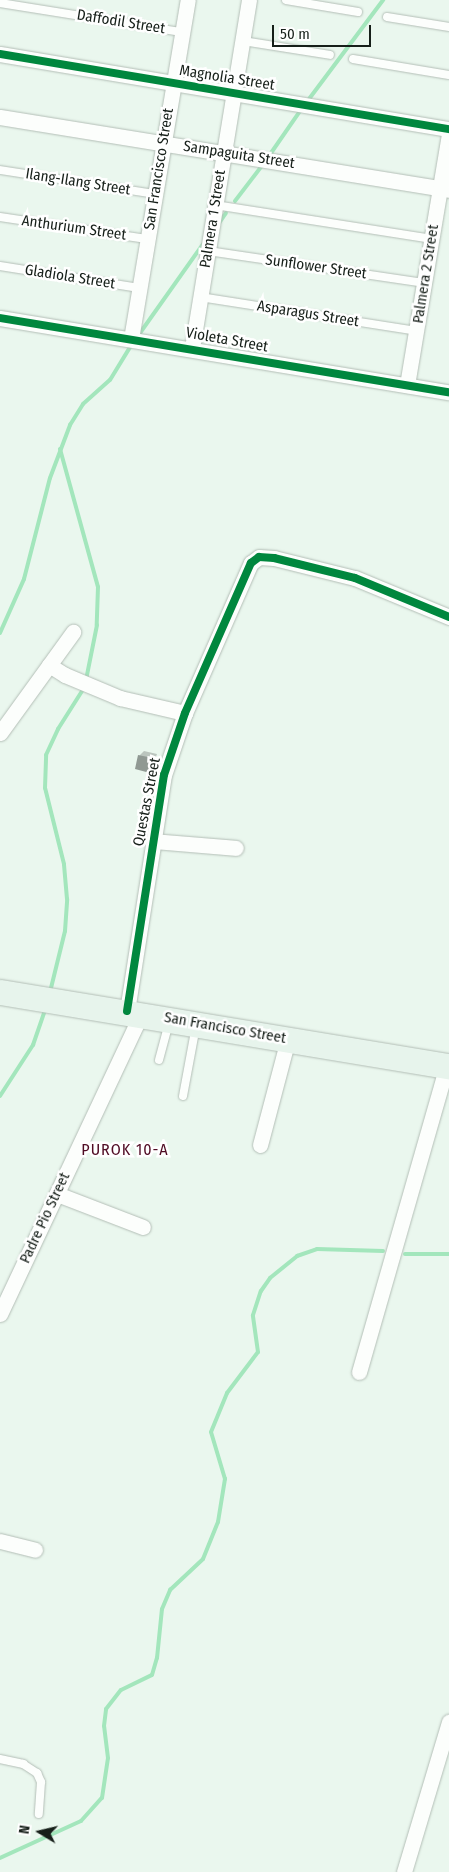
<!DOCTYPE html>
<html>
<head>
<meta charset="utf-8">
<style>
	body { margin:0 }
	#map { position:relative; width:449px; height:1872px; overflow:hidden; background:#eaf7ee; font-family:"Fira Sans Condensed",sans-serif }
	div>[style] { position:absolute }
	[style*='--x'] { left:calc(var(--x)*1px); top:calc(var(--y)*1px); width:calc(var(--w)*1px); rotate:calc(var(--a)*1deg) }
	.shadow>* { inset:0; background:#0003 }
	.stream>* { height:4px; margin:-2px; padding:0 2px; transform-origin:2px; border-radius:2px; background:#a3e6bc }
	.building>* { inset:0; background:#909993 }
	.roads { filter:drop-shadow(0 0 1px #b3beb6) drop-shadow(0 0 1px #b3beb6) }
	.service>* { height:8px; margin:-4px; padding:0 4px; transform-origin:4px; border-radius:4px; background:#fcfefc }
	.minor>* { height:15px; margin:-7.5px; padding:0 7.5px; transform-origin:7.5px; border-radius:7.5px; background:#fcfefc }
	.primary>* { height:25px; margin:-12.5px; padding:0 12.5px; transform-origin:12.5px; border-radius:12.5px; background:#e7f4ec }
	.cycleway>* { height:8px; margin:-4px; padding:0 4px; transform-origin:4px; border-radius:4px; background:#00873e }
	span { translate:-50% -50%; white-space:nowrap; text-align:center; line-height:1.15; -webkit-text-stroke:5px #fff; paint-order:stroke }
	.street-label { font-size:15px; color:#161f19 }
	.neighbourhood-label { font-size:16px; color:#500c24; letter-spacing:1px }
	.north { position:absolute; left:15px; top:1807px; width:50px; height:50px; -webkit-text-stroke:4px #fff; paint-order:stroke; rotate:279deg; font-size:14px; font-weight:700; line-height:20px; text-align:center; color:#161f19 }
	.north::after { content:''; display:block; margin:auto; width:18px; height:22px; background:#161f19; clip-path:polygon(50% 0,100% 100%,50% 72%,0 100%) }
	.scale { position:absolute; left:272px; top:25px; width:99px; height:22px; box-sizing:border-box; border:2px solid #161f19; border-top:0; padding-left:6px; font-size:15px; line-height:18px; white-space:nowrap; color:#161f19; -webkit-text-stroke:4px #fff; paint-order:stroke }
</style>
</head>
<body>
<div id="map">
	<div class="shadow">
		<div style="clip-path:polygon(144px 751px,157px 754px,150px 772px,139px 756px)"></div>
	</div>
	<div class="stream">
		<div style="--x:309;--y:99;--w:124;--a:-53.2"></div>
		<div style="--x:271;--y:153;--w:51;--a:-55.4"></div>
		<div style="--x:235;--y:201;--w:43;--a:-52.6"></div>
		<div style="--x:219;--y:223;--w:12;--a:-55"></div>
		<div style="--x:140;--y:333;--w:109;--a:-54.7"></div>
		<div style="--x:60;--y:449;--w:143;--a:74.6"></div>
		<div style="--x:98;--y:587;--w:38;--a:92"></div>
		<div style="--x:97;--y:625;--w:56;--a:101.3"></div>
		<div style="--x:0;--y:633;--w:59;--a:-66"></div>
		<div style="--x:24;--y:579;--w:104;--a:-75.6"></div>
		<div style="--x:50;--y:478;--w:57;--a:-69.3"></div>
		<div style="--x:70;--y:425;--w:25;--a:-58"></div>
		<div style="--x:83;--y:404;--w:36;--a:-42"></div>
		<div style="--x:110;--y:380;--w:42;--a:-58.6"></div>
		<div style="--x:51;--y:988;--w:59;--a:-76.2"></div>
		<div style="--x:65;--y:931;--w:32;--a:-86"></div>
		<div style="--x:67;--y:899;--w:35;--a:-95"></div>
		<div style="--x:64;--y:864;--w:78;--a:-104"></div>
		<div style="--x:45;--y:788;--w:33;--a:-88"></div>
		<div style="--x:46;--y:755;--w:29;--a:-65"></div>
		<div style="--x:58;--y:729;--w:45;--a:-57.7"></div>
		<div style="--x:0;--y:1096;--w:61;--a:-57.1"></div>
		<div style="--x:33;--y:1045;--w:36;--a:-71"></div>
		<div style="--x:405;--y:1254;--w:44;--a:0"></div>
		<div style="--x:0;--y:1858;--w:89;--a:-24.6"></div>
		<div style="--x:81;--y:1821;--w:31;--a:-48"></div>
		<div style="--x:102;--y:1798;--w:40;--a:-81.5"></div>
		<div style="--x:108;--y:1758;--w:32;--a:-97"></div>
		<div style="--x:104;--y:1726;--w:17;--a:-83"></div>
		<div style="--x:106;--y:1709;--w:24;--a:-52"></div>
		<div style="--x:121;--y:1690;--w:34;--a:-26"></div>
		<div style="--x:152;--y:1675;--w:18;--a:-74"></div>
		<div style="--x:157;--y:1658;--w:49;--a:-84.2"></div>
		<div style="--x:162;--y:1609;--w:21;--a:-67"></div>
		<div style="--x:170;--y:1590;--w:45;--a:-43.2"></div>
		<div style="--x:203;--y:1559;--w:40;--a:-68"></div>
		<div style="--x:218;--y:1522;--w:44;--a:-80.8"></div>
		<div style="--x:225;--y:1479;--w:49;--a:-106.6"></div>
		<div style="--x:211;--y:1432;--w:42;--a:-67.7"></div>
		<div style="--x:227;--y:1393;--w:51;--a:-52.9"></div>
		<div style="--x:258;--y:1352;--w:37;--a:-98"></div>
		<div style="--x:253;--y:1315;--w:25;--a:-72"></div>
		<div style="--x:261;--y:1291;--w:16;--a:-55"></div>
		<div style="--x:270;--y:1278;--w:35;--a:-39"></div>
		<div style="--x:297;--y:1256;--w:21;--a:-19"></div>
		<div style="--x:317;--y:1249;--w:66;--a:1.7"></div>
	</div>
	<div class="building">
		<div style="clip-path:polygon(138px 755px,153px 758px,150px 773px,135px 769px)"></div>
	</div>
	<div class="roads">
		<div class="service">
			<div style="--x:286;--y:0;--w:73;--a:9.5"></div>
			<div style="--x:0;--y:3;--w:184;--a:9.1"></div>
			<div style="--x:387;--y:17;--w:63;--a:9.2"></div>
			<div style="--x:243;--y:41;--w:88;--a:9.1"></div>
			<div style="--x:353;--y:59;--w:97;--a:9.5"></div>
			<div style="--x:0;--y:170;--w:157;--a:8.8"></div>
			<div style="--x:215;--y:205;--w:220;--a:8.9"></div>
			<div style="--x:0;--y:217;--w:150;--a:8.5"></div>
			<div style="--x:208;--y:251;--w:218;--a:8.4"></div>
			<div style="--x:0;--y:266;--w:141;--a:9"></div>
			<div style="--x:200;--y:297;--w:219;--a:8.9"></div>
			<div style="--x:159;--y:1060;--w:38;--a:-75"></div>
			<div style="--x:183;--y:1096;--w:71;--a:-79.5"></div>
			<div style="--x:0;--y:1759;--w:24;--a:12"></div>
			<div style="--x:23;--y:1764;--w:17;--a:33"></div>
			<div style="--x:37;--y:1773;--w:10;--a:66"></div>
			<div style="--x:41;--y:1782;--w:32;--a:94"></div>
		</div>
		<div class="minor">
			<div style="--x:0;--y:54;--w:455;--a:9.5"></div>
			<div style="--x:0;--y:117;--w:455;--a:9.2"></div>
			<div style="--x:0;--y:318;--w:455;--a:9.4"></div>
			<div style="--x:131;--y:339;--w:344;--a:-80.5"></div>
			<div style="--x:192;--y:348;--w:353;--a:-80.7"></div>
			<div style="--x:407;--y:385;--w:255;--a:-80.5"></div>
			<div style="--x:49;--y:665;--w:19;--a:32"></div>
			<div style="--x:65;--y:675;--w:60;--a:22.7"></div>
			<div style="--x:120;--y:698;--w:67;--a:13"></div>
			<div style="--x:0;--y:733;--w:125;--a:-54.1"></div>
			<div style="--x:153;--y:841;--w:83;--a:4.8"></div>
			<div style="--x:127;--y:1011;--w:239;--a:-81.1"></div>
			<div style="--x:164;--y:775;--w:65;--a:-71.3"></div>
			<div style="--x:185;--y:713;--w:164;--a:-66.3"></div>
			<div style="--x:251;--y:563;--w:10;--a:-37"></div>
			<div style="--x:259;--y:557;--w:15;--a:4"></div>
			<div style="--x:274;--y:558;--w:83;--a:13.9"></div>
			<div style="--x:355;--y:578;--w:102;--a:22.5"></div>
			<div style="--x:260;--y:1145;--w:110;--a:-75.2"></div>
			<div style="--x:57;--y:1194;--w:92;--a:21"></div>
			<div style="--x:0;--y:1314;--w:331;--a:-64.8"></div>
			<div style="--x:359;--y:1372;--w:319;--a:-74"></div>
			<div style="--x:0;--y:1541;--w:36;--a:14"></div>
			<div style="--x:404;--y:1872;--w:157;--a:-73.3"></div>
		</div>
		<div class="primary">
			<div style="--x:0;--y:992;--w:455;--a:9.4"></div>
		</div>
	</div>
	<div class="cycleway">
		<div style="--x:0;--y:54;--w:455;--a:9.5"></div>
		<div style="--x:0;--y:318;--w:455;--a:9.4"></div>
		<div style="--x:127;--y:1011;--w:239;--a:-81.1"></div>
		<div style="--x:164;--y:775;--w:65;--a:-71.3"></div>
		<div style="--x:185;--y:713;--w:164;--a:-66.3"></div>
		<div style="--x:251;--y:563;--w:10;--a:-37"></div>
		<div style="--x:259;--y:557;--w:15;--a:4"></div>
		<div style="--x:274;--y:558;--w:83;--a:13.9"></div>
		<div style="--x:355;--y:578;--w:102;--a:22.5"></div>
	</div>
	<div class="street-label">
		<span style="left:121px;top:22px;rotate:9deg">Daffodil Street</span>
		<span style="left:227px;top:78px;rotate:9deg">Magnolia Street</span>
		<span style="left:239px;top:155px;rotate:9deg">Sampaguita Street</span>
		<span style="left:159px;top:169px;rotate:-81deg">San Francisco Street</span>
		<span style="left:78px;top:182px;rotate:9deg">Ilang-Ilang Street</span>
		<span style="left:213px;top:219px;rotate:-81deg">Palmera 1 Street</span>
		<span style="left:74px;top:228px;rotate:8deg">Anthurium Street</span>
		<span style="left:316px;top:267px;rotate:8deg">Sunflower Street</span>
		<span style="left:426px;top:274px;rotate:-81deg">Palmera 2 Street</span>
		<span style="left:70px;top:277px;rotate:9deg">Gladiola Street</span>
		<span style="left:308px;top:314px;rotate:9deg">Asparagus Street</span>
		<span style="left:227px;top:340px;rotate:10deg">Violeta Street</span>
		<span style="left:147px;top:802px;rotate:-79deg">Questas Street</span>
		<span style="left:225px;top:1028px;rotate:10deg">San Francisco Street</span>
		<span style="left:45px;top:1218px;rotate:-65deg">Padre Pio Street</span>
	</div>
	<div class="neighbourhood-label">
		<span style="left:125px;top:1150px">PUROK 10-A</span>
	</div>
	<div class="north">N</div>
	<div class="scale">50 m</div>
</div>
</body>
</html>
